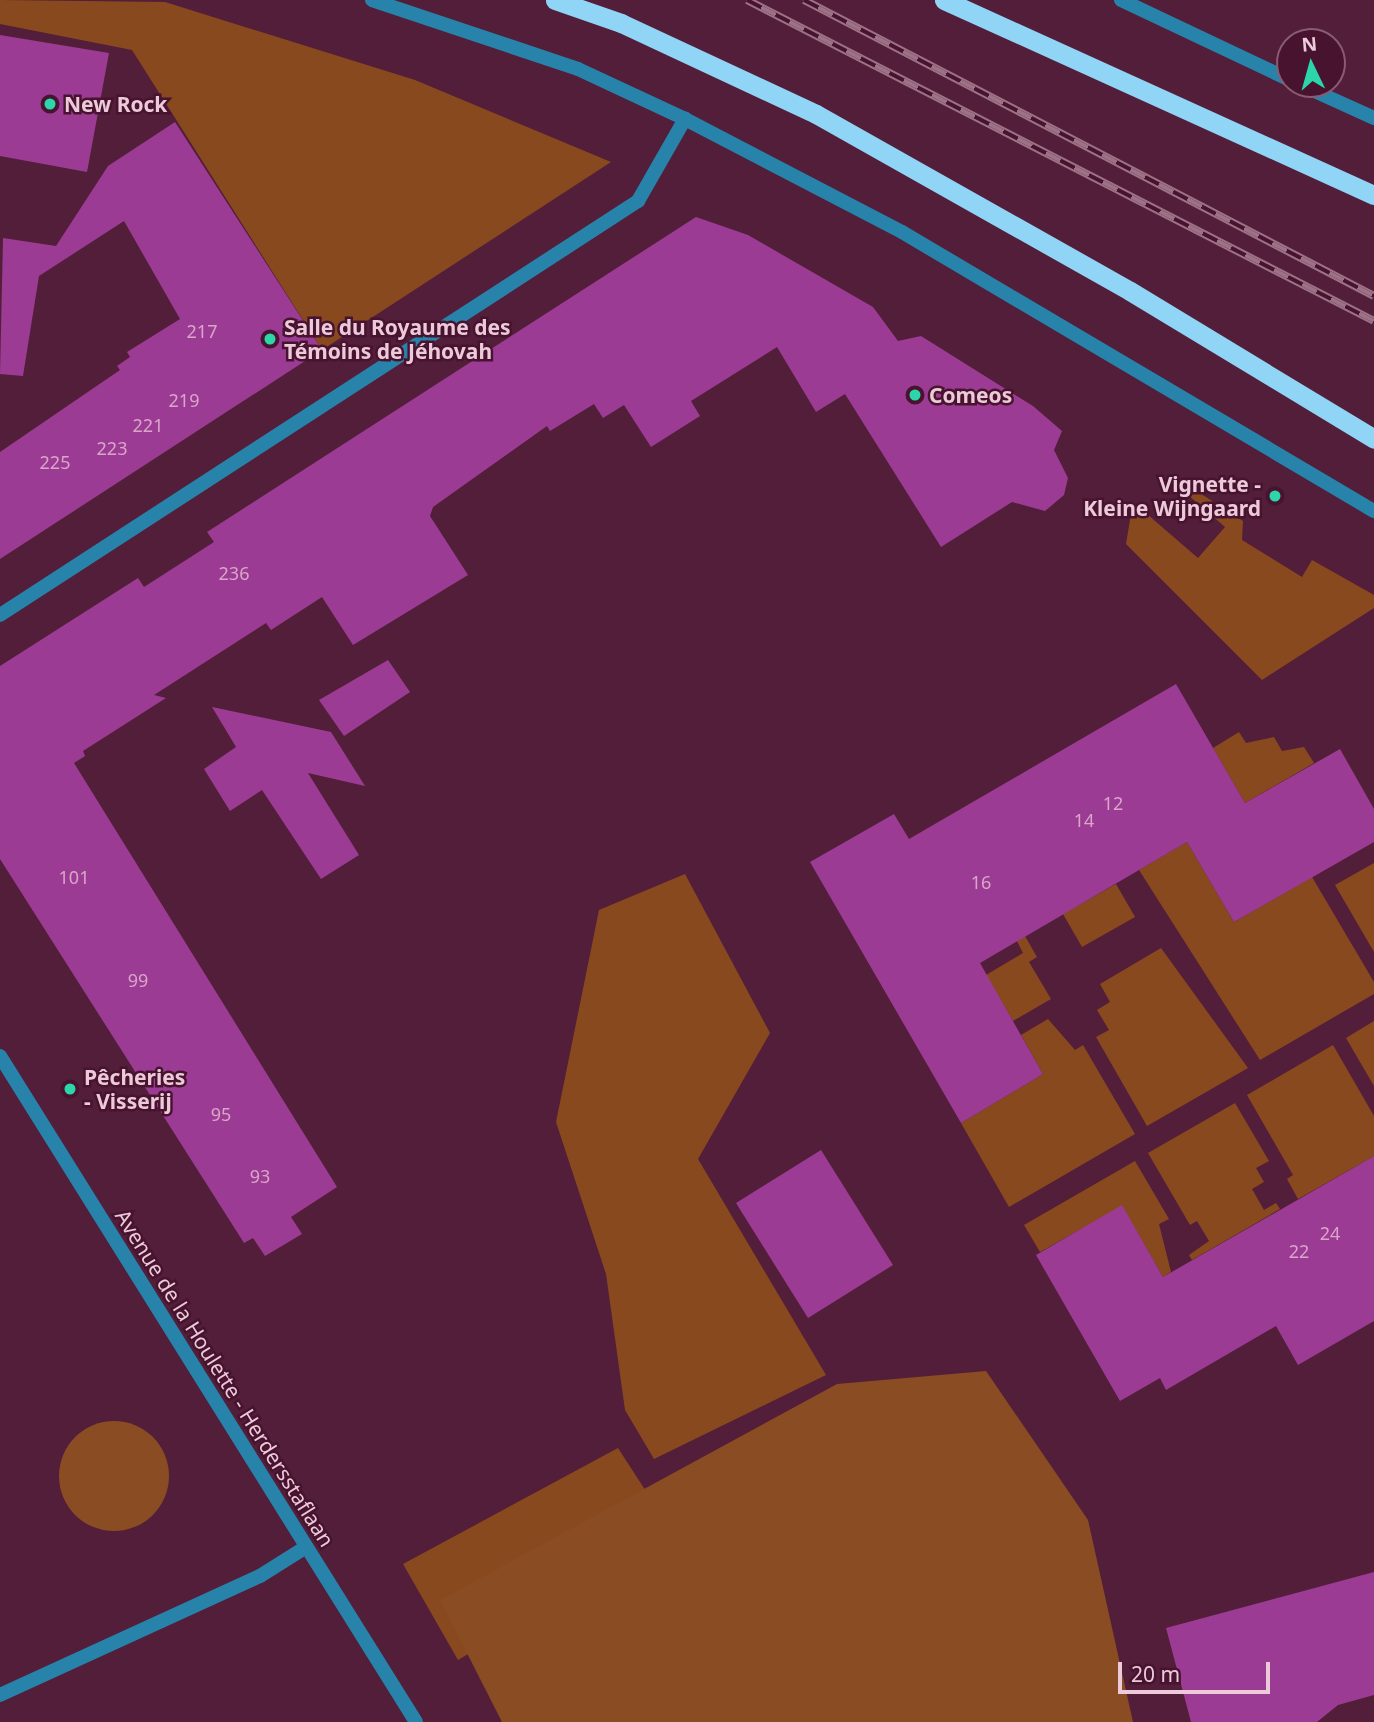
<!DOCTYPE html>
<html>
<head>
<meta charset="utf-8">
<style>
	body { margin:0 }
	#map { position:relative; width:1374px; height:1722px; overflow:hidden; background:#531e39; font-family:"Noto Sans",sans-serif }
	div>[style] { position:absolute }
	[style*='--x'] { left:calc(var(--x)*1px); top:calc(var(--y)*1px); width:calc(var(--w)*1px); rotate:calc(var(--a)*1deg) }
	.green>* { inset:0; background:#89491e }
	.forest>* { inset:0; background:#8a4c23 }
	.round { border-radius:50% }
	.building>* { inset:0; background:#9c3b94 }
	.minor>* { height:14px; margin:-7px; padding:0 7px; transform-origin:7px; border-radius:7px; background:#2783aa }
	.tertiary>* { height:14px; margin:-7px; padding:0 7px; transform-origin:7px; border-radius:7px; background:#2783aa }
	.trunk>* { height:19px; margin:-9.5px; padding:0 9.5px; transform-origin:9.5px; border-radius:9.5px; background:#90d4f6 }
	.rail>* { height:8px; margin-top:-4px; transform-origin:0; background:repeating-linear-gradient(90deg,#47132f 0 16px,#9d7186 0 32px); box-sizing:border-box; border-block:2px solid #9d7186 }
	.dots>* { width:19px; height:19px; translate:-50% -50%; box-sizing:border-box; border:4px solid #47132f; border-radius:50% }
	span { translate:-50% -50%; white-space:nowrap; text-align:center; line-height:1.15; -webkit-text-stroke:5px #47132f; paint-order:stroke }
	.number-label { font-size:18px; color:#d9a6c8 }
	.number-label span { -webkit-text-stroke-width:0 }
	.poi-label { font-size:21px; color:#edcad9; font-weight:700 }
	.left { translate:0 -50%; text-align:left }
	.right { translate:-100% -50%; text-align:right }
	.street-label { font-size:21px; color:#edcad9 }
	.north { position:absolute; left:1276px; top:28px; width:70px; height:70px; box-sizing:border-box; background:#47132f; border:2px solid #895c73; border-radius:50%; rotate:355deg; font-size:19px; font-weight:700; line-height:28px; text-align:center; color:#edcad9 }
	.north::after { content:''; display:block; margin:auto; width:24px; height:32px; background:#2dd5ab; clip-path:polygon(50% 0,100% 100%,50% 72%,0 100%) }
	.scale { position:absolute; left:1118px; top:1662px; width:152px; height:32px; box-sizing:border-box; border:4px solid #edcad9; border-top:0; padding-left:9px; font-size:21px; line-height:24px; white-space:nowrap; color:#edcad9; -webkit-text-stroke:5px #47132f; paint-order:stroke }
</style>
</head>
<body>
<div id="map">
	<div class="green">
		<div style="clip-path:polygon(0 0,165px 2px,415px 80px,611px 162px,322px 350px,132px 50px,0 24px)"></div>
		<div style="clip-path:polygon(1186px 484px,1243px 521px,1242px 540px,1302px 577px,1312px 560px,1374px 595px,1374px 608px,1262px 680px,1126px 544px,1133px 502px,1198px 558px,1225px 527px,1180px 488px)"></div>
		<div style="clip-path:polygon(1239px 732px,1246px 743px,1274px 737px,1282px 751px,1304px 747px,1314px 763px,1245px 803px,1213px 748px)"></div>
		<div style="clip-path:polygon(1187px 842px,1234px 922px,1312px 877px,1374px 982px,1374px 994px,1260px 1060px,1139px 870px)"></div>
		<div style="clip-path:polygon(1374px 863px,1374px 952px,1335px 885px)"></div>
		<div style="clip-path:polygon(685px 874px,770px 1033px,698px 1159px,826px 1375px,654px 1459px,625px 1410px,606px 1274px,556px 1122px,599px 910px)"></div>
		<div style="clip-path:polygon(1116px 884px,1135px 917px,1082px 947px,1063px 914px)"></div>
		<div style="clip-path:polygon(1025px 936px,1037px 957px,1029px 962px,1051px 999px,1013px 1021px,986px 975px,1023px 953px,1017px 941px)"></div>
		<div style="clip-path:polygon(1161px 948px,1248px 1068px,1147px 1126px,1096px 1037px,1109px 1030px,1097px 1010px,1110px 1002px,1100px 984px)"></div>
		<div style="clip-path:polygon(1048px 1019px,1075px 1050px,1083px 1045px,1135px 1134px,1009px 1207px,961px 1123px,1043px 1074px,1021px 1035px)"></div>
		<div style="clip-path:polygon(1374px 1021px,1374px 1086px,1346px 1038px)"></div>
		<div style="clip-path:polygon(1333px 1045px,1374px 1116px,1374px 1156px,1298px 1199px,1287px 1179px,1293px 1175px,1247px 1095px)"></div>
		<div style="clip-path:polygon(1235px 1103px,1269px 1161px,1256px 1168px,1264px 1182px,1252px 1189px,1264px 1210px,1276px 1203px,1280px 1209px,1192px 1260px,1189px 1255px,1209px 1241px,1197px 1221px,1190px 1225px,1148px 1153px)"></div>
		<div style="clip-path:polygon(1135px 1161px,1169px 1219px,1159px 1224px,1171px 1272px,1163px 1277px,1122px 1206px,1040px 1252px,1024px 1225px)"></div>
		<div style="clip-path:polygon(618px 1448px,737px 1632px,497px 1637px,458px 1660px,403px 1564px)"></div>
	</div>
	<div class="forest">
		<div style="clip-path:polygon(986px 1371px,1088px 1520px,1133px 1722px,502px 1722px,440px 1600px,837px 1384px)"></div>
		<div class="round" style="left:59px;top:1421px;width:110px;height:110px"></div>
	</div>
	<div class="building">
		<div style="clip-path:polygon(0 35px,109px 53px,87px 172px,0 156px)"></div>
		<div style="clip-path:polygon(175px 122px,322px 350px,0 559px,0 452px,120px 370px,117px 366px,130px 357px,127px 352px,180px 319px,124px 221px,39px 276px,23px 376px,0 374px,3px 238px,56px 246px,108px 166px)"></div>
		<div style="clip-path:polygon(696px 217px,748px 235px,873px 307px,898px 341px,921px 336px,1033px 406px,1062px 431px,1054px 450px,1068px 478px,1064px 495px,1045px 511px,1012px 502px,941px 547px,845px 394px,816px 412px,777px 347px,691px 401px,700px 416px,651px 447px,624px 405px,603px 418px,594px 404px,550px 431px,547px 426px,433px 507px,430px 516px,468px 575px,353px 645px,322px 597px,271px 630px,266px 623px,154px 695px,166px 698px,83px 751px,85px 756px,74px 763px,337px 1187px,291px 1217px,302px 1234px,265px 1256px,253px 1238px,244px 1243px,0 859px,0 666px,138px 578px,144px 587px,214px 542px,207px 532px)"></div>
		<div style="clip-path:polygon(388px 660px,410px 692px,344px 736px,319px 700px)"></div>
		<div style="clip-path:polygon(1176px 684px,1245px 803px,1340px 749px,1374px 809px,1374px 842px,1234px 922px,1187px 842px,980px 963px,1043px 1074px,961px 1123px,810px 862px,894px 814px,909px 839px)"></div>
		<div style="clip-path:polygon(212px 707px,331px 732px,365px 786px,308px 773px,359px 855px,321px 879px,262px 790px,230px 811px,204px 769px,236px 747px)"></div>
		<div style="clip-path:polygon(821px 1150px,893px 1265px,808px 1318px,736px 1203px)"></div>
		<div style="clip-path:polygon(1374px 1156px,1374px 1321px,1298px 1365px,1276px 1326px,1166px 1390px,1160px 1378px,1120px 1401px,1036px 1255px,1122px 1205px,1163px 1277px)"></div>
		<div style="clip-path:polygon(1374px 1572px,1374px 1695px,1338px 1705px,1317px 1722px,1191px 1722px,1166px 1628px)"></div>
	</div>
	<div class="minor">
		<div style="--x:0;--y:615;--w:761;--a:-32.98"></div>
		<div style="--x:638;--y:201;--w:95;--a:-60.2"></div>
		<div style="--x:0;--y:1056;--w:785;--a:58.01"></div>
		<div style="--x:0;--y:1695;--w:286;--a:-24.6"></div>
		<div style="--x:260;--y:1576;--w:54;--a:-32.2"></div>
	</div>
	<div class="tertiary">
		<div style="--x:372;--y:0;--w:217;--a:18.5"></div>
		<div style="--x:578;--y:69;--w:118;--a:25"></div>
		<div style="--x:685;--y:119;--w:245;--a:27.5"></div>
		<div style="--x:902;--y:232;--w:548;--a:30.59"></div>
		<div style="--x:1121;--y:0;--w:187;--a:25.3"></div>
		<div style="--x:1299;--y:84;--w:82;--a:24.4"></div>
	</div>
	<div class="trunk">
		<div style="--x:555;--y:0;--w:70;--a:19.2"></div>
		<div style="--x:621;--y:23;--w:215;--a:25"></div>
		<div style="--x:816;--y:114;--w:360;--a:29.4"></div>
		<div style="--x:1130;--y:291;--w:285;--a:31.2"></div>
		<div style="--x:944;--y:0;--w:472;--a:24.4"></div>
	</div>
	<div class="rail">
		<div style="--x:747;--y:0;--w:704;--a:27.11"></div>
		<div style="--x:804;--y:0;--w:642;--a:27.44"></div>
	</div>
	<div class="dots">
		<div style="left:50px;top:104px;background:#2dd5ab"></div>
		<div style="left:270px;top:339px;background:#2dd5ab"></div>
		<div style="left:915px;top:395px;background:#2dd5ab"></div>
		<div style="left:1275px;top:496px;background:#2dd5ab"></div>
		<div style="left:70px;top:1089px;background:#2dd5ab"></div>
	</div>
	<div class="number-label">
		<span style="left:202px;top:331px">217</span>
		<span style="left:184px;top:400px">219</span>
		<span style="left:148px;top:425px">221</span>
		<span style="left:112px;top:448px">223</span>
		<span style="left:55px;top:462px">225</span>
		<span style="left:234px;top:573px">236</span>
		<span style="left:1113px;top:803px">12</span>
		<span style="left:1084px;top:820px">14</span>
		<span style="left:74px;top:877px">101</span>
		<span style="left:981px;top:882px">16</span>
		<span style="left:138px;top:980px">99</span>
		<span style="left:221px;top:1114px">95</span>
		<span style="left:260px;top:1176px">93</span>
		<span style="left:1330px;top:1233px">24</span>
		<span style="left:1299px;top:1251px">22</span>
	</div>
	<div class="poi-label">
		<span class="left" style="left:64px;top:104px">New Rock</span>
		<span class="left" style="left:284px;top:339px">Salle du Royaume des<br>Témoins de Jéhovah</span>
		<span class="left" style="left:929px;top:395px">Comeos</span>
		<span class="right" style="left:1261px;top:496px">Vignette -<br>Kleine Wijngaard</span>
		<span class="left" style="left:84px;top:1089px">Pêcheries<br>- Visserij</span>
	</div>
	<div class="street-label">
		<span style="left:225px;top:1378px;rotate:58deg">Avenue de la Houlette - Herdersstaflaan</span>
	</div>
	<div class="north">N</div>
	<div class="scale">20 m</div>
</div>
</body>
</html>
